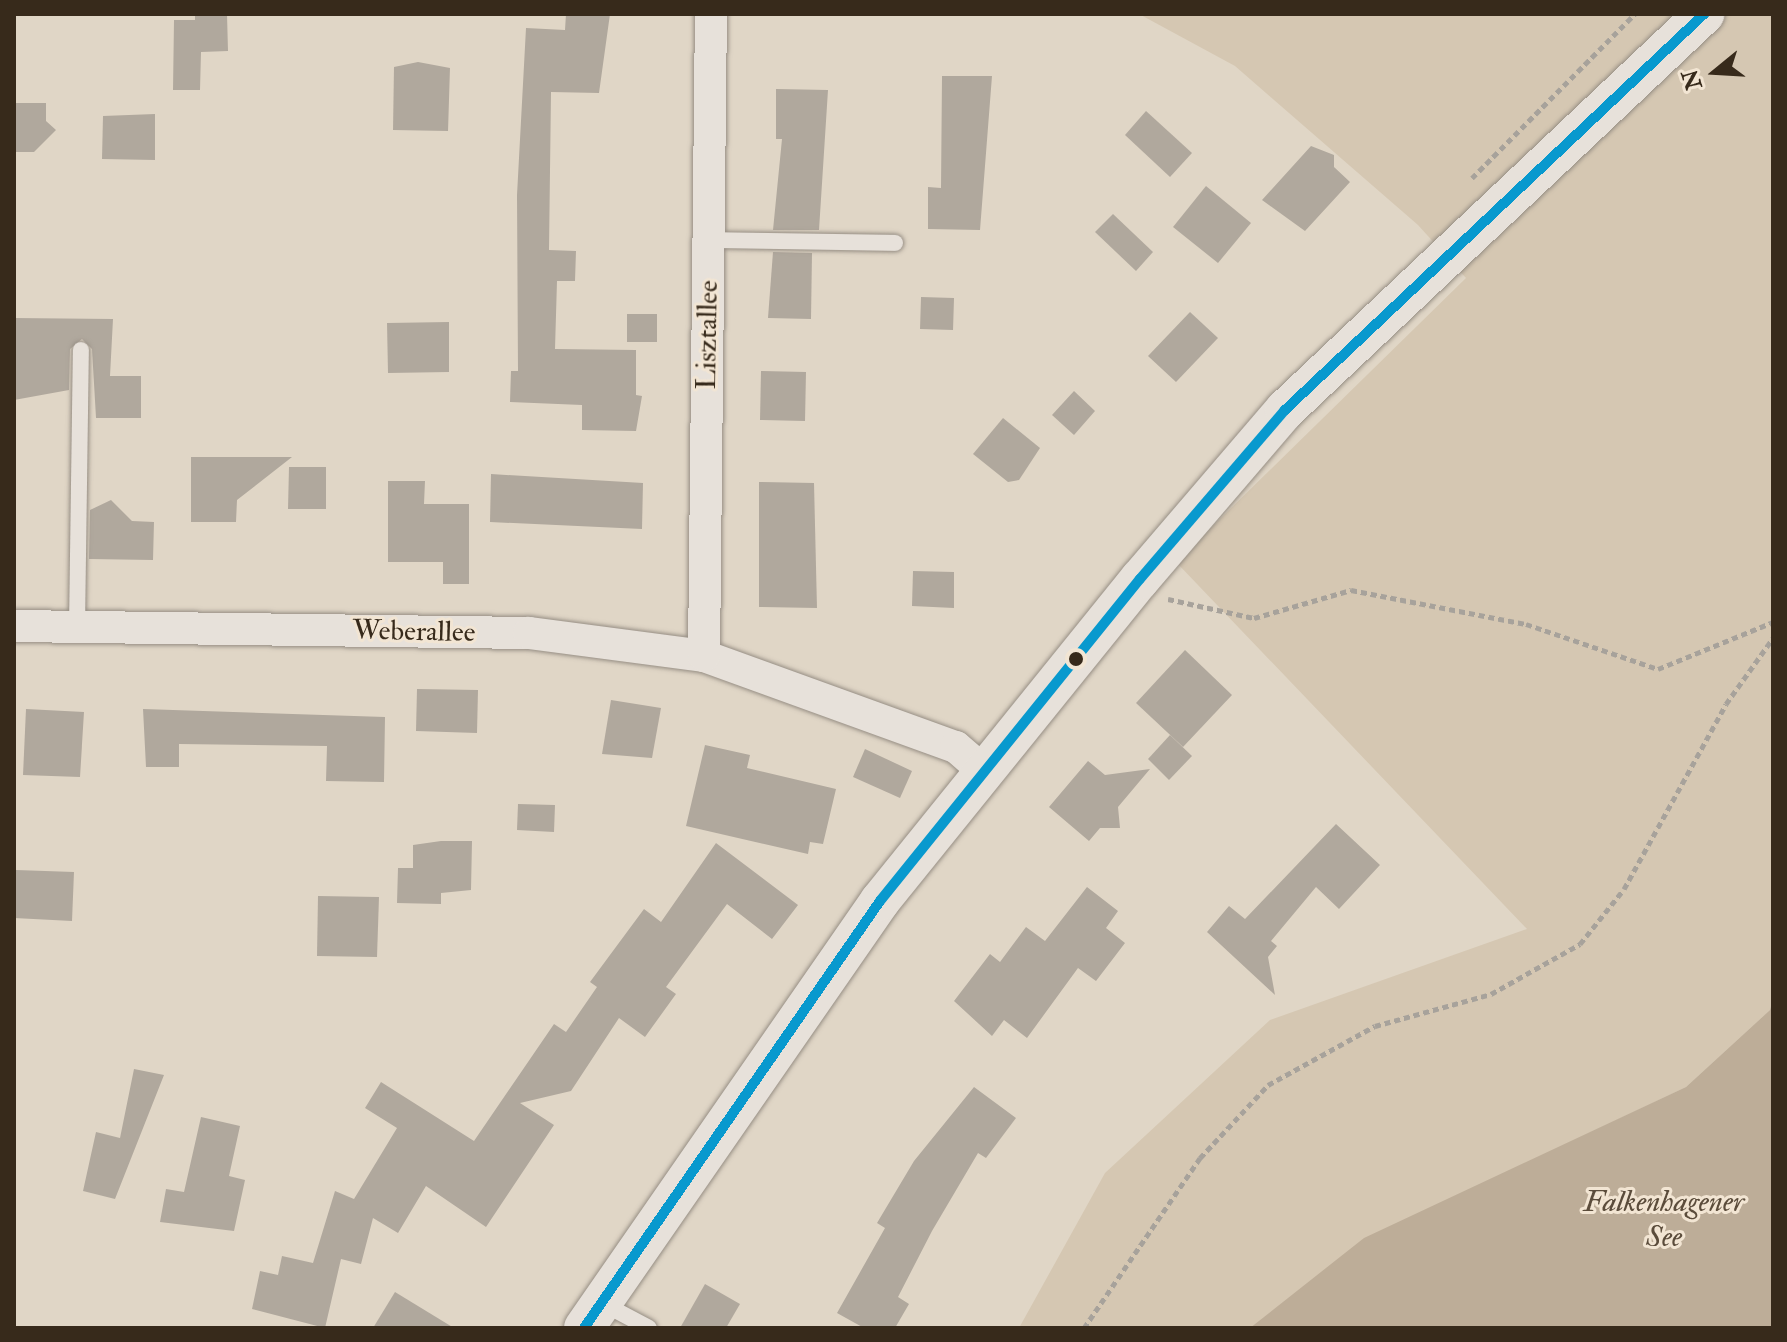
<!DOCTYPE html>
<html>
<head>
<meta charset="utf-8">
<style>
	body { margin:0 }
	#map { position:relative; width:1787px; height:1342px; overflow:hidden; background:#e0d6c6; font-family:"IM FELL Double Pica",serif }
	div>[style] { position:absolute }
	[style*='--x'] { left:calc(var(--x)*1px); top:calc(var(--y)*1px); width:calc(var(--w)*1px); rotate:calc(var(--a)*1deg) }
	.green>* { inset:0; background:#d5c7b2 }
	.water>* { inset:0; background:#bdad98 }
	.building>* { inset:0; background:#b0a89d }
	.path>* { height:5px; margin-top:-2.5px; transform-origin:0; background:repeating-linear-gradient(90deg,#a7a29b 0 6px,transparent 0 10px) }
	.roads { filter:drop-shadow(0 0 2px #968e84) drop-shadow(0 0 2px #968e84) }
	.service>* { height:16px; margin:-8px; padding:0 8px; transform-origin:8px; border-radius:8px; background:#e7e1da }
	.minor>* { height:32px; margin:-16px; padding:0 16px; transform-origin:16px; border-radius:16px; background:#e7e1da }
	.tertiary>* { height:40px; margin:-20px; padding:0 20px; transform-origin:20px; border-radius:20px; background:#e7e1da }
	.bus-1>* { height:10px; margin:-5px; padding:0 5px; transform-origin:5px; border-radius:5px; background:#0899ce }
	.dots>* { width:22px; height:22px; translate:-50% -50%; box-sizing:border-box; border:4px solid #f2e5d3; border-radius:50% }
	span { translate:-50% -50%; white-space:nowrap; text-align:center; line-height:1.15; -webkit-text-stroke:6px #f2e5d3; paint-order:stroke }
	.street-label { font-size:28px; color:#372a1b }
	.water-label { font-size:30px; color:#5b4c3b; font-style:italic }
	.frame { position:absolute; inset:0; border:16px solid #372a1b; pointer-events:none }
	.north { position:absolute; left:1675px; top:32px; width:80px; height:80px; -webkit-text-stroke:6px #f2e5d3; paint-order:stroke; rotate:252deg; font-size:22px; font-weight:700; line-height:32px; text-align:center; color:#372a1b }
	.north::after { content:''; display:block; margin:auto; width:28px; height:36px; background:#372a1b; clip-path:polygon(50% 0,100% 100%,50% 72%,0 100%) }
</style>
</head>
<body>
<div id="map">
	<div class="green">
		<div style="clip-path:polygon(1139px 14px,1773px 14px,1773px 998px,1770px 1010px,1686px 1087px,1543px 1155px,1250px 1328px,1019px 1328px,1105px 1173px,1270px 1020px,1527px 929px,1176px 562px,1466px 278px,1418px 225px,1235px 66px)"></div>
	</div>
	<div class="water">
		<div style="clip-path:polygon(1773px 998px,1773px 1328px,1250px 1328px,1364px 1238px,1686px 1087px,1770px 1010px)"></div>
	</div>
	<div class="building">
		<div style="clip-path:polygon(195px 14px,227px 14px,228px 51px,201px 52px,200px 90px,173px 90px,174px 20px,195px 20px)"></div>
		<div style="clip-path:polygon(566px 14px,610px 14px,599px 93px,551px 92px,549px 250px,576px 251px,575px 281px,557px 281px,555px 349px,636px 350px,636px 395px,642px 396px,636px 431px,582px 430px,582px 405px,510px 402px,511px 371px,518px 371px,517px 195px,526px 28px,565px 30px)"></div>
		<div style="clip-path:polygon(418px 62px,450px 68px,448px 131px,393px 130px,394px 67px)"></div>
		<div style="clip-path:polygon(942px 76px,992px 76px,980px 230px,928px 229px,928px 187px,941px 188px)"></div>
		<div style="clip-path:polygon(776px 89px,828px 90px,819px 230px,773px 230px,782px 139px,776px 139px)"></div>
		<div style="clip-path:polygon(14px 103px,46px 103px,46px 121px,56px 130px,34px 152px,14px 152px)"></div>
		<div style="clip-path:polygon(1146px 111px,1192px 153px,1170px 177px,1125px 135px)"></div>
		<div style="clip-path:polygon(155px 114px,155px 160px,102px 159px,103px 116px)"></div>
		<div style="clip-path:polygon(1311px 146px,1334px 155px,1334px 167px,1350px 182px,1305px 231px,1262px 200px)"></div>
		<div style="clip-path:polygon(1206px 186px,1251px 223px,1218px 263px,1173px 227px)"></div>
		<div style="clip-path:polygon(1113px 214px,1153px 252px,1136px 271px,1095px 232px)"></div>
		<div style="clip-path:polygon(773px 252px,812px 253px,811px 319px,768px 318px)"></div>
		<div style="clip-path:polygon(921px 297px,954px 298px,953px 330px,920px 329px)"></div>
		<div style="clip-path:polygon(1190px 312px,1218px 338px,1176px 382px,1148px 356px)"></div>
		<div style="clip-path:polygon(627px 314px,657px 314px,657px 342px,627px 342px)"></div>
		<div style="clip-path:polygon(14px 318px,113px 319px,110px 376px,141px 376px,141px 418px,96px 418px,92px 349px,82px 339px,70px 349px,69px 390px,14px 400px)"></div>
		<div style="clip-path:polygon(449px 322px,449px 372px,388px 373px,387px 323px)"></div>
		<div style="clip-path:polygon(761px 371px,806px 372px,805px 421px,760px 420px)"></div>
		<div style="clip-path:polygon(1074px 391px,1095px 411px,1074px 435px,1052px 415px)"></div>
		<div style="clip-path:polygon(1003px 418px,1040px 448px,1019px 480px,1008px 482px,973px 454px)"></div>
		<div style="clip-path:polygon(191px 457px,292px 457px,237px 500px,236px 522px,191px 522px)"></div>
		<div style="clip-path:polygon(289px 467px,326px 467px,326px 509px,288px 509px)"></div>
		<div style="clip-path:polygon(491px 474px,643px 483px,642px 529px,490px 522px)"></div>
		<div style="clip-path:polygon(388px 481px,425px 481px,424px 504px,469px 504px,469px 584px,443px 584px,443px 562px,388px 562px)"></div>
		<div style="clip-path:polygon(759px 482px,814px 483px,817px 608px,759px 607px)"></div>
		<div style="clip-path:polygon(111px 500px,132px 521px,154px 522px,153px 560px,89px 559px,90px 510px)"></div>
		<div style="clip-path:polygon(913px 571px,954px 572px,954px 608px,912px 606px)"></div>
		<div style="clip-path:polygon(1185px 650px,1232px 695px,1183px 747px,1136px 703px)"></div>
		<div style="clip-path:polygon(417px 689px,478px 690px,477px 733px,416px 731px)"></div>
		<div style="clip-path:polygon(611px 700px,661px 708px,652px 758px,602px 754px)"></div>
		<div style="clip-path:polygon(26px 709px,84px 712px,80px 777px,23px 775px)"></div>
		<div style="clip-path:polygon(143px 709px,385px 717px,384px 782px,326px 781px,327px 746px,179px 744px,179px 767px,146px 767px)"></div>
		<div style="clip-path:polygon(1170px 735px,1192px 756px,1169px 780px,1148px 759px)"></div>
		<div style="clip-path:polygon(705px 745px,750px 755px,747px 768px,836px 789px,823px 844px,810px 842px,808px 854px,686px 826px)"></div>
		<div style="clip-path:polygon(865px 749px,912px 771px,900px 798px,853px 777px)"></div>
		<div style="clip-path:polygon(1088px 761px,1105px 775px,1150px 769px,1118px 807px,1120px 828px,1100px 828px,1089px 841px,1049px 807px)"></div>
		<div style="clip-path:polygon(518px 804px,555px 805px,554px 832px,517px 830px)"></div>
		<div style="clip-path:polygon(1336px 824px,1380px 865px,1339px 909px,1316px 887px,1271px 941px,1277px 946px,1268px 957px,1275px 995px,1207px 932px,1229px 906px,1245px 919px)"></div>
		<div style="clip-path:polygon(441px 841px,472px 841px,471px 890px,441px 893px,441px 904px,397px 903px,398px 868px,413px 868px,413px 845px)"></div>
		<div style="clip-path:polygon(716px 843px,798px 905px,772px 939px,727px 904px,666px 987px,676px 994px,645px 1037px,619px 1018px,571px 1091px,520px 1103px,554px 1125px,486px 1227px,426px 1186px,398px 1233px,373px 1218px,361px 1264px,341px 1259px,325px 1328px,252px 1309px,260px 1271px,278px 1275px,282px 1256px,313px 1263px,335px 1191px,354px 1199px,397px 1128px,365px 1108px,381px 1082px,474px 1141px,554px 1024px,566px 1032px,597px 987px,590px 982px,644px 909px,661px 922px)"></div>
		<div style="clip-path:polygon(16px 870px,74px 872px,72px 921px,14px 918px)"></div>
		<div style="clip-path:polygon(1087px 887px,1118px 911px,1106px 928px,1125px 943px,1096px 981px,1078px 968px,1027px 1038px,1004px 1020px,992px 1036px,954px 1001px,990px 954px,1000px 962px,1026px 927px,1045px 941px)"></div>
		<div style="clip-path:polygon(318px 896px,379px 897px,377px 957px,317px 956px)"></div>
		<div style="clip-path:polygon(134px 1069px,164px 1075px,115px 1199px,83px 1191px,96px 1132px,120px 1138px)"></div>
		<div style="clip-path:polygon(974px 1087px,1016px 1118px,986px 1158px,978px 1153px,932px 1231px,898px 1297px,909px 1304px,895px 1328px,864px 1328px,837px 1313px,885px 1228px,877px 1223px,914px 1161px)"></div>
		<div style="clip-path:polygon(201px 1117px,240px 1126px,229px 1176px,245px 1180px,234px 1231px,160px 1222px,166px 1189px,184px 1192px)"></div>
		<div style="clip-path:polygon(705px 1284px,740px 1304px,726px 1328px,680px 1328px)"></div>
		<div style="clip-path:polygon(395px 1292px,454px 1328px,373px 1328px)"></div>
	</div>
	<div class="path">
		<div style="--x:1472;--y:178;--w:231;--a:-45.2"></div>
		<div style="--x:1168;--y:599;--w:88;--a:12.5"></div>
		<div style="--x:1254;--y:618;--w:101;--a:-16.1"></div>
		<div style="--x:1351;--y:590;--w:178;--a:11"></div>
		<div style="--x:1526;--y:624;--w:139;--a:18.8"></div>
		<div style="--x:1658;--y:669;--w:124;--a:-22.2"></div>
		<div style="--x:1084;--y:1328;--w:206;--a:-55.7"></div>
		<div style="--x:1200;--y:1158;--w:100;--a:-47"></div>
		<div style="--x:1268;--y:1085;--w:122;--a:-28.9"></div>
		<div style="--x:1375;--y:1026;--w:120;--a:-15.4"></div>
		<div style="--x:1491;--y:994;--w:102;--a:-29.3"></div>
		<div style="--x:1580;--y:944;--w:70;--a:-51.3"></div>
		<div style="--x:1624;--y:889;--w:211;--a:-61.1"></div>
		<div style="--x:1726;--y:704;--w:81;--a:-54.5"></div>
	</div>
	<div class="roads">
		<div class="service">
			<div style="--x:709;--y:240;--w:186;--a:0.9"></div>
			<div style="--x:77;--y:627;--w:277;--a:-89.2"></div>
			<div style="--x:602;--y:1303;--w:53;--a:28"></div>
		</div>
		<div class="minor">
			<div style="--x:14;--y:626;--w:515;--a:0.78"></div>
			<div style="--x:529;--y:633;--w:177;--a:7.5"></div>
			<div style="--x:704;--y:656;--w:268;--a:19.9"></div>
			<div style="--x:956;--y:747;--w:33;--a:41"></div>
			<div style="--x:704;--y:656;--w:642;--a:-89.38"></div>
		</div>
		<div class="tertiary">
			<div style="--x:584;--y:1328;--w:520;--a:-55.27"></div>
			<div style="--x:880;--y:901;--w:414;--a:-51.1"></div>
			<div style="--x:1140;--y:579;--w:223;--a:-49.4"></div>
			<div style="--x:1285;--y:410;--w:577;--a:-43.38"></div>
		</div>
	</div>
	<div class="bus-1">
		<div style="--x:584;--y:1328;--w:520;--a:-55.27"></div>
		<div style="--x:880;--y:901;--w:414;--a:-51.1"></div>
		<div style="--x:1140;--y:579;--w:223;--a:-49.4"></div>
		<div style="--x:1285;--y:410;--w:577;--a:-43.38"></div>
	</div>
	<div class="dots">
		<div style="left:1076px;top:659px;background:#372a1b"></div>
	</div>
	<div class="street-label">
		<span style="left:708px;top:335px;rotate:-89deg">Lisztallee</span>
		<span style="left:414px;top:632px;rotate:1deg">Weberallee</span>
	</div>
	<div class="water-label">
		<span style="left:1664px;top:1219px">Falkenhagener<br>See</span>
	</div>
	<div class="frame"></div>
	<div class="north">N</div>
</div>
</body>
</html>
